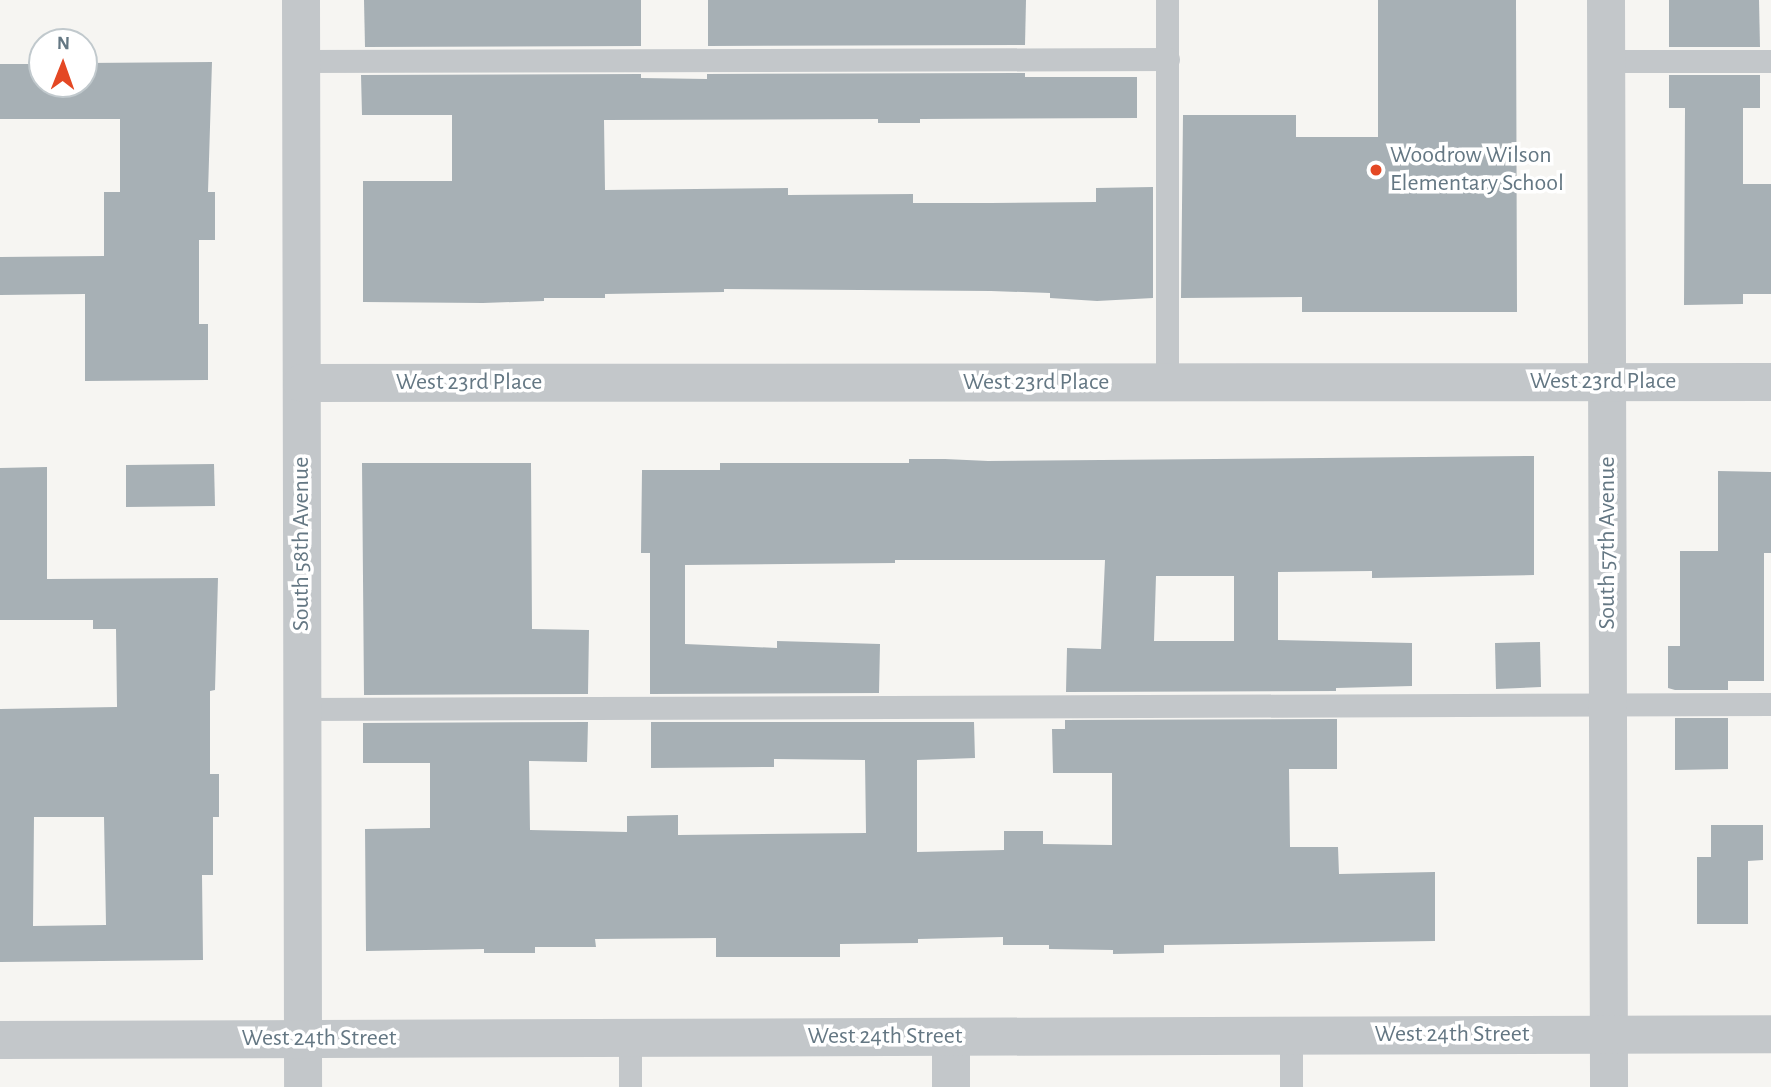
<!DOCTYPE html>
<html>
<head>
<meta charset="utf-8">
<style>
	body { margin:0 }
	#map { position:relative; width:1771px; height:1087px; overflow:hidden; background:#f6f5f2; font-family:"Alegreya Sans",sans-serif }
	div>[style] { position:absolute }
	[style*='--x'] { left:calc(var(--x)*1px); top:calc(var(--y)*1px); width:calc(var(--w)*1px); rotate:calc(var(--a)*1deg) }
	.building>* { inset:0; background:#a7b0b5 }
	.service>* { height:23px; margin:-11.5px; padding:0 11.5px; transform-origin:11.5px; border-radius:11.5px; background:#c3c7ca }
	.minor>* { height:38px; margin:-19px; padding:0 19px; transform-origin:19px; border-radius:19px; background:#c3c7ca }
	.dots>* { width:19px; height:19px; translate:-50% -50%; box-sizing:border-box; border:4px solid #fff; border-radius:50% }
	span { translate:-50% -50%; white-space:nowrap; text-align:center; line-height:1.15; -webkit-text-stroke:7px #fff; paint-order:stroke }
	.poi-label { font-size:24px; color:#647783 }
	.left { translate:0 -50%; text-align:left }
	.street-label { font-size:24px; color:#647783 }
	.north { position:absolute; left:28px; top:28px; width:70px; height:70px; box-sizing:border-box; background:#fff; border:2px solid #c1c9cd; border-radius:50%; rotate:1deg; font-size:19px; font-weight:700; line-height:28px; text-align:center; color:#647783 }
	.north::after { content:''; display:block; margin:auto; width:24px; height:32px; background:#e44824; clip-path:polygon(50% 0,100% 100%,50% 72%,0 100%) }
</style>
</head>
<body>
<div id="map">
	<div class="building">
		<div style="clip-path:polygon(364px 0,641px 0,641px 46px,365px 47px)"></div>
		<div style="clip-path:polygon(708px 0,1026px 0,1025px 45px,708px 46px)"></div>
		<div style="clip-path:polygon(1378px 0,1516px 0,1517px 312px,1302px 312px,1302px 297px,1181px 298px,1183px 115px,1296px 115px,1296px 137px,1378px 137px)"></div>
		<div style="clip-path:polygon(1669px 0,1759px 0,1760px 47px,1669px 47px)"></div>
		<div style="clip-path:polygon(212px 62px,208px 192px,215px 192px,215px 240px,199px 240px,199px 324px,208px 324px,208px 380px,85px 381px,85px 294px,0 295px,0 257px,104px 256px,104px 192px,120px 192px,120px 119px,0 119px,0 64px,42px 64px,42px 84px,84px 84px,84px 63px)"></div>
		<div style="clip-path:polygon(1025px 73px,1025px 77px,1137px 77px,1137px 118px,920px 119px,920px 123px,878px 123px,878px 119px,604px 120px,605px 190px,788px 188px,788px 195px,913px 194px,913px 203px,991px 203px,1096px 202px,1096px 188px,1153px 187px,1153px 298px,1097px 301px,1050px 298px,1050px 293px,991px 291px,724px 289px,724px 292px,605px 294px,605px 298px,544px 298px,544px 301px,483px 303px,363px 302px,363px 181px,452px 181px,452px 115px,362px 115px,361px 75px,641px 74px,641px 78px,707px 79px,707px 74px)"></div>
		<div style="clip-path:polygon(1669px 75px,1760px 75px,1760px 108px,1743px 108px,1743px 184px,1771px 184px,1771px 294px,1743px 294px,1743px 304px,1684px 305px,1685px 108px,1669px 108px)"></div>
		<div style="clip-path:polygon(evenodd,1534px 456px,1534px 575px,1372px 578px,1372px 571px,1278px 572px,1278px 640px,1412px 643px,1412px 686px,1336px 688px,1336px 691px,1066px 692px,1067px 648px,1101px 649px,1105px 560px,895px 560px,895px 563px,685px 565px,685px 644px,777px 648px,777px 641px,880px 644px,879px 693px,650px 694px,650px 553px,641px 553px,642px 470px,720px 470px,720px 463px,909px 463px,909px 459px,945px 459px,988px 461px,1534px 456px,1156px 576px,1234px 576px,1234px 641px,1154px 641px,1156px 576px)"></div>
		<div style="clip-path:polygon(362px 463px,531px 463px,532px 629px,589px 630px,588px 694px,364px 695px)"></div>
		<div style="clip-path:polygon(214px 464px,215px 506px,126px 507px,126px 465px)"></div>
		<div style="clip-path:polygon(evenodd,47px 467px,47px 579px,218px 578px,215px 690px,210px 691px,210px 774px,219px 774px,219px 817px,213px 817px,213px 875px,202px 875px,203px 960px,0 962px,0 709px,117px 707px,116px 629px,93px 629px,93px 620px,0 620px,0 468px,47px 467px,34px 817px,104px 817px,106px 925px,33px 926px,34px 817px)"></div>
		<div style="clip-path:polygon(1718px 471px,1771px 472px,1771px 553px,1764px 553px,1764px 681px,1728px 681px,1728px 690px,1675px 690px,1668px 688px,1668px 646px,1680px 646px,1680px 551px,1718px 551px)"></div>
		<div style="clip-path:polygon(1540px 642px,1541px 687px,1496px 689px,1495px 643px)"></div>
		<div style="clip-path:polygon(1675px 718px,1728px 718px,1728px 769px,1675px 770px)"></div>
		<div style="clip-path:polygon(1337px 719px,1337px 769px,1289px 769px,1290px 847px,1338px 847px,1339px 874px,1435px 872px,1435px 941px,1164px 945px,1164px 953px,1113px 954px,1113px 950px,1049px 949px,1049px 945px,1003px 945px,1003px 937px,918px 939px,918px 943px,840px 944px,840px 957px,716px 957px,716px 938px,595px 939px,596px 947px,535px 947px,535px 953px,484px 953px,484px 949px,366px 951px,365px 829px,430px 828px,430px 763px,363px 763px,363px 723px,588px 722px,587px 762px,529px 761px,530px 830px,627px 832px,627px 816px,678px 815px,678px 835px,866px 833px,865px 760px,774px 759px,774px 767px,651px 768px,651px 722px,974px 722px,975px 758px,917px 760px,917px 852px,1004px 850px,1004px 831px,1043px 831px,1043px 844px,1112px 845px,1112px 773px,1053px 773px,1052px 729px,1065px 729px,1065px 720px)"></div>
		<div style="clip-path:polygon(1711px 825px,1763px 825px,1763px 860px,1748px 861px,1748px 924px,1697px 924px,1697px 857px,1711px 857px)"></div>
	</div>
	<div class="service">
		<div style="--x:1167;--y:0;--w:383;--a:90"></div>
		<div style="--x:301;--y:61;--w:867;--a:-0.13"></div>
		<div style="--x:1607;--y:61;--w:164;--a:0"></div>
		<div style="--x:303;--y:709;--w:1468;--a:-0.2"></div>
		<div style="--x:1291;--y:1036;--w:51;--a:90"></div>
		<div style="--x:630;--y:1038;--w:49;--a:90"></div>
	</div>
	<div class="minor">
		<div style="--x:301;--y:0;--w:1087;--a:89.89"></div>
		<div style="--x:1606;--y:0;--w:1087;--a:89.84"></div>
		<div style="--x:302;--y:383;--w:1469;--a:-0.04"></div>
		<div style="--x:951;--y:1037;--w:50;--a:90"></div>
		<div style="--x:0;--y:1040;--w:1771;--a:-0.19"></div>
	</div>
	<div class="dots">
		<div style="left:1376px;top:170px;background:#e44824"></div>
	</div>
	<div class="poi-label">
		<span class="left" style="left:1390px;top:170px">Woodrow Wilson<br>Elementary School</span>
	</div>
	<div class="street-label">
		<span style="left:1603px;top:382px">West 23rd Place</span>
		<span style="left:469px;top:383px">West 23rd Place</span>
		<span style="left:1036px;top:383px">West 23rd Place</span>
		<span style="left:1608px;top:543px;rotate:-90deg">South 57th Avenue</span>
		<span style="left:302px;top:544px;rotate:-90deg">South 58th Avenue</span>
		<span style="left:1452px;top:1035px">West 24th Street</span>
		<span style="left:885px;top:1037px">West 24th Street</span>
		<span style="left:319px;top:1039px">West 24th Street</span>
	</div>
	<div class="north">N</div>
</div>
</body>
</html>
